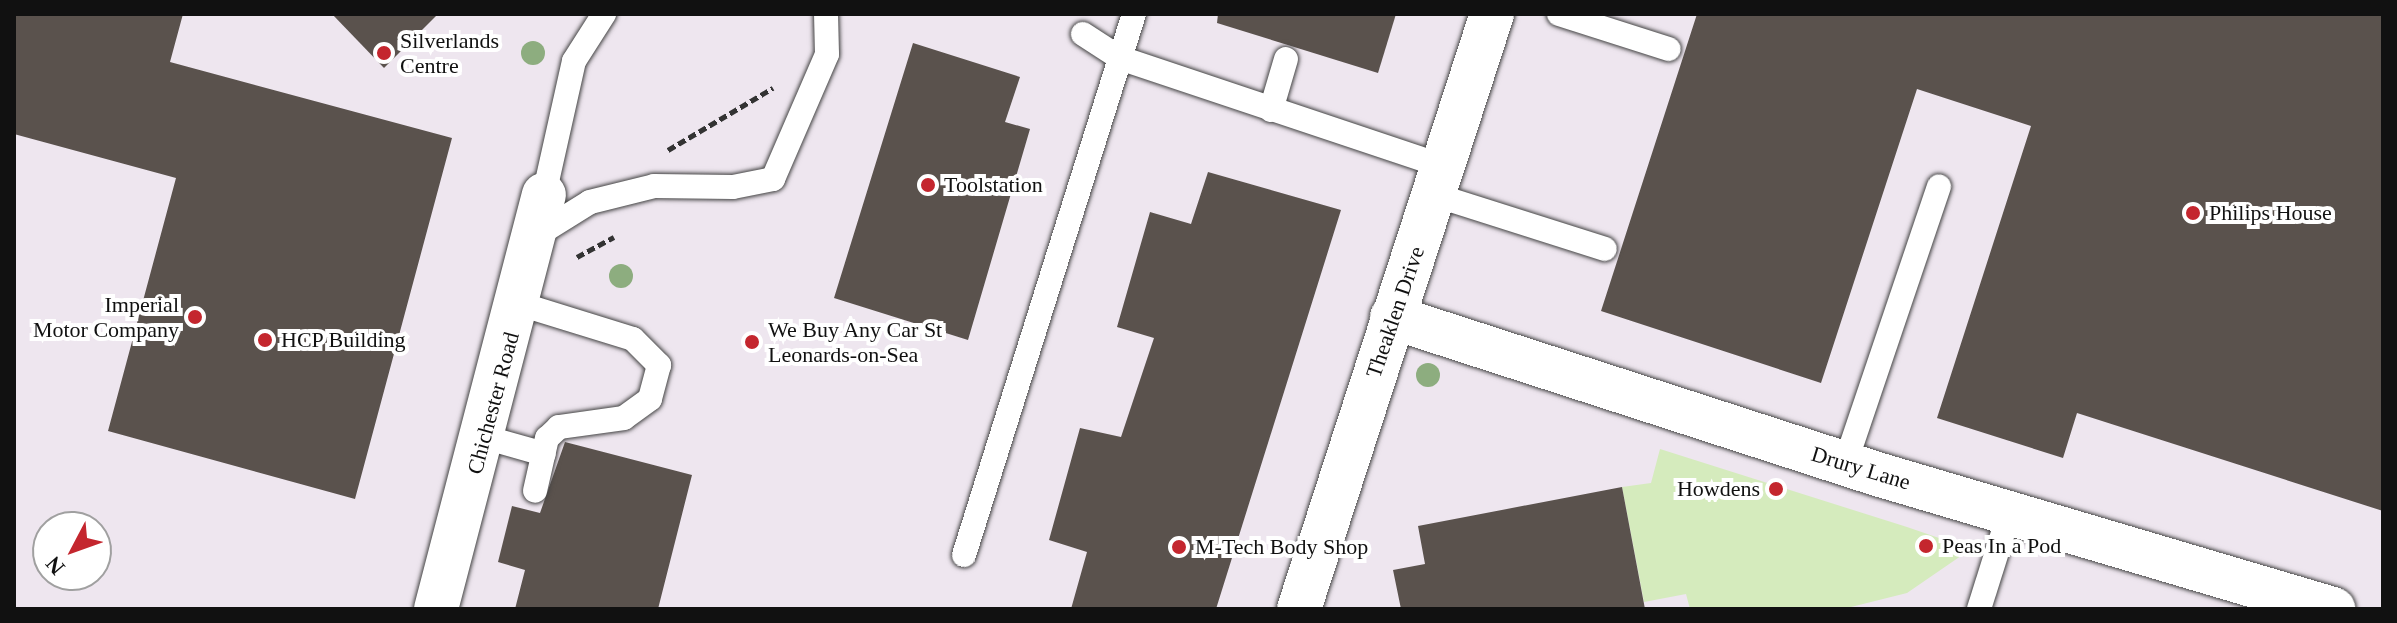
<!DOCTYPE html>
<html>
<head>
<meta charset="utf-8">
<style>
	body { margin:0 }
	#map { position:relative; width:2397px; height:623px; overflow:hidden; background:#fffdf5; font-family:"Times New Roman",serif }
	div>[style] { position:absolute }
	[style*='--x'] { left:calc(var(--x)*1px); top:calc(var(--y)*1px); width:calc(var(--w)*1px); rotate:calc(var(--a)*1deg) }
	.industrial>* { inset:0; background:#eee6ef }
	.green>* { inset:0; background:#d5ebbd }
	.building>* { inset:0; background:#5a524d }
	.path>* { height:5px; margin-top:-2.5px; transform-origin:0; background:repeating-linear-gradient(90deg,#333 0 8px,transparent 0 12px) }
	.roads { filter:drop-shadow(0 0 2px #444) drop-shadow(0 0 2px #444) }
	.service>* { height:24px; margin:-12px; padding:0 12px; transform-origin:12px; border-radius:12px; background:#fff }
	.minor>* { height:44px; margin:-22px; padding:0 22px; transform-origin:22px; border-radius:22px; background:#fff }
	.trees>* { width:24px; height:24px; margin:-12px; border-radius:50%; background:#8dad7f }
	.dots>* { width:22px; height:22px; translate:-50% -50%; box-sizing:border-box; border:4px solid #fff; border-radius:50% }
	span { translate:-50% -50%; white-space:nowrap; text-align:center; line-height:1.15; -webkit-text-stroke:8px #fff; paint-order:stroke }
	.poi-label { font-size:22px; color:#111 }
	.left { translate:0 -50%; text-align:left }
	.right { translate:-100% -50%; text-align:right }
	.street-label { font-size:22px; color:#111 }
	.frame { position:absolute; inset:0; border:16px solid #111; pointer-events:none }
	.north { position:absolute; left:32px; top:511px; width:80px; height:80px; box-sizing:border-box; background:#fff; border:2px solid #a0a0a0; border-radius:50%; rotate:229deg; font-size:22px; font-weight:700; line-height:32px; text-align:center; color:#111 }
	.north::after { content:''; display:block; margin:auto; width:28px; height:36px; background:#c4262e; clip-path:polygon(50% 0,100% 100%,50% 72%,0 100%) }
</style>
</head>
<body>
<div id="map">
	<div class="industrial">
		<div style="clip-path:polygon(evenodd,14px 14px,2383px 14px,2383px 609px,14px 609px,14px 14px,48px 527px,96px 527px,96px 575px,48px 575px,48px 527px)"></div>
	</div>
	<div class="green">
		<div style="clip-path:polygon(1660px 449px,1907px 527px,1971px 549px,1907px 593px,1843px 609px,1690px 609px,1686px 594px,1644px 602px,1622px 487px,1651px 483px)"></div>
	</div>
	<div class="building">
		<div style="clip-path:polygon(14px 14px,183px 14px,170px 62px,452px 138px,355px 499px,108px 431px,176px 178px,14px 134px)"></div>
		<div style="clip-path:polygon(332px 14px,438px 14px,384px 68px)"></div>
		<div style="clip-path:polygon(1218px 14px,1396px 14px,1378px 73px,1217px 23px)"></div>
		<div style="clip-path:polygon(1697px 14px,2383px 14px,2383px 511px,2077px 413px,2063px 458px,1937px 418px,2031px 126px,1917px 89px,1821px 383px,1601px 311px)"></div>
		<div style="clip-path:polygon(913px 43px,1020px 77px,1005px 122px,1030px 129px,968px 340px,834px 298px)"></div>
		<div style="clip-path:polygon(1208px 172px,1341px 210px,1216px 609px,1071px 609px,1087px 552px,1049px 540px,1080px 428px,1121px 437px,1154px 338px,1117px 327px,1150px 212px,1191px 224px)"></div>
		<div style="clip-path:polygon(565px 442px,692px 475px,658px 609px,515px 609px,525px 570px,498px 562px,512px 506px,540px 513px)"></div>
		<div style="clip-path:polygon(1622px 487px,1645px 609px,1401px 609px,1393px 570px,1425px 564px,1418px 526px)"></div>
	</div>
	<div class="path">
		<div style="--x:668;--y:150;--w:122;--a:-30.6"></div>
		<div style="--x:577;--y:257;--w:42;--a:-28.4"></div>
	</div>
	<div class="roads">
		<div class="service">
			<div style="--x:1559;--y:14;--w:115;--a:17.7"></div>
			<div style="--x:1083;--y:34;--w:44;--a:33"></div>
			<div style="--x:1120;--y:58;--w:343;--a:18.5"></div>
			<div style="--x:1271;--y:110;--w:53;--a:-73.6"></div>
			<div style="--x:544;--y:195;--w:137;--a:-77.4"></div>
			<div style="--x:574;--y:61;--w:56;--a:-57.4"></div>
			<div style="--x:1435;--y:195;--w:178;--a:17.6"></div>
			<div style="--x:537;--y:235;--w:62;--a:-31.9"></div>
			<div style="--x:590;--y:202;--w:66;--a:-14"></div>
			<div style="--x:654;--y:186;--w:79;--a:0.7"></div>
			<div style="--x:733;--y:187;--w:41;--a:-11.3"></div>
			<div style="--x:773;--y:179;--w:136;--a:-66.6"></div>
			<div style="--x:827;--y:54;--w:40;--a:-91.4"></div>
			<div style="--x:520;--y:304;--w:118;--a:17.2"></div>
			<div style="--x:633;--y:339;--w:37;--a:45"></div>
			<div style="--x:659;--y:365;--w:35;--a:105"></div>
			<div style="--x:650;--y:399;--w:32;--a:144"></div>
			<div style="--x:624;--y:418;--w:66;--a:172.1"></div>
			<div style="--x:559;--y:427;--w:16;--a:137"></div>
			<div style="--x:547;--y:438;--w:54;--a:102.8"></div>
			<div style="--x:484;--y:437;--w:62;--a:15.8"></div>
			<div style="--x:1845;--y:464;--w:293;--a:-71.3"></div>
			<div style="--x:964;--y:555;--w:567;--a:-72.56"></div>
			<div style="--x:1979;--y:609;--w:100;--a:-72.5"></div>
		</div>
		<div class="minor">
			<div style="--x:1392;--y:317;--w:510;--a:17.94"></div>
			<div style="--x:1877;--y:474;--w:476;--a:16.5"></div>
			<div style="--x:436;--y:609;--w:428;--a:-75.4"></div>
			<div style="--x:1299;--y:609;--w:626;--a:-72.03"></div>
		</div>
	</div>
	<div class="trees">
		<div style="left:533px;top:53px"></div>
		<div style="left:621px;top:276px"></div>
		<div style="left:1428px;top:375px"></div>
	</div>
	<div class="dots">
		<div style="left:384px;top:53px;background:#c4262e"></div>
		<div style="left:928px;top:185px;background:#c4262e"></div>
		<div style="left:2193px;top:213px;background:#c4262e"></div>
		<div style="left:195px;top:317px;background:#c4262e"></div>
		<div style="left:265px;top:340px;background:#c4262e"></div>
		<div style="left:752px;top:342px;background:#c4262e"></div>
		<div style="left:1776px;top:489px;background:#c4262e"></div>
		<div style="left:1926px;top:546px;background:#c4262e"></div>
		<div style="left:1179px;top:547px;background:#c4262e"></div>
	</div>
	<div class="poi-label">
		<span class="left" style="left:400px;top:53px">Silverlands<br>Centre</span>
		<span class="left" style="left:944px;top:185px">Toolstation</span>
		<span class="left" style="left:2209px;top:213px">Philips House</span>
		<span class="right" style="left:179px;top:317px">Imperial<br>Motor Company</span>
		<span class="left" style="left:768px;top:342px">We Buy Any Car St<br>Leonards-on-Sea</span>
		<span class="left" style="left:281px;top:340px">HCP Building</span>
		<span class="right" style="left:1760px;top:489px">Howdens</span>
		<span class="left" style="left:1942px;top:546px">Peas In a Pod</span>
		<span class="left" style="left:1195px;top:547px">M-Tech Body Shop</span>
	</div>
	<div class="street-label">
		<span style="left:1395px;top:312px;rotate:-71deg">Theaklen Drive</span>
		<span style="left:493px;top:403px;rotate:-75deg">Chichester Road</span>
		<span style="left:1861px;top:468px;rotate:17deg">Drury Lane</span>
	</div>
	<div class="frame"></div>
	<div class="north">N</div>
</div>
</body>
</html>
